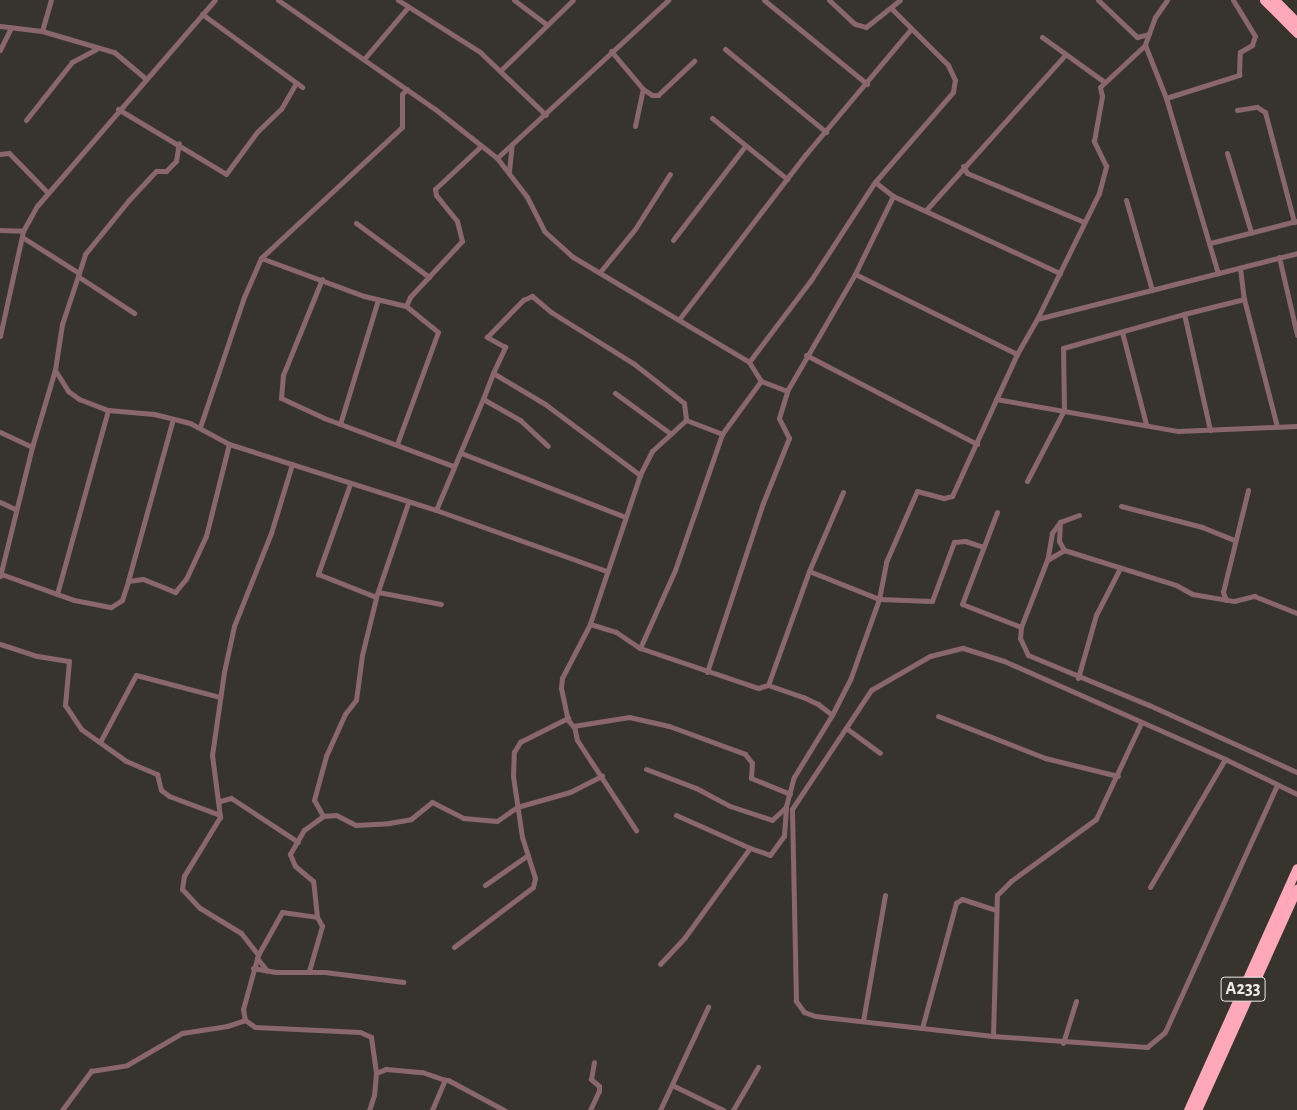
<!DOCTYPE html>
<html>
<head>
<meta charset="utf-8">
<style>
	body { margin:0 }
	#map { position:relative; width:1297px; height:1110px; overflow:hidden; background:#37342e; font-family:"Alegreya Sans",sans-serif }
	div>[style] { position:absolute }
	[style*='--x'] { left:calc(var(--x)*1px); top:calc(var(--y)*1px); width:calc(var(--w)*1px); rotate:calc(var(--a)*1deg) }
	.street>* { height:5px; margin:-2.5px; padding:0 2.5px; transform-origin:2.5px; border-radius:2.5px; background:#8a666d }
	.highway>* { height:9px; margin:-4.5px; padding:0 4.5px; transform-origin:4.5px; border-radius:4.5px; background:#ffa8ba }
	span { translate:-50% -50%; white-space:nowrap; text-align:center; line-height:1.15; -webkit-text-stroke:4px #37342e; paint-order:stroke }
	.shield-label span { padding:1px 4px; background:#37342e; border:1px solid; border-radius:4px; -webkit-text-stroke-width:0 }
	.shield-label { font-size:18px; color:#eeebe7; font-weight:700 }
</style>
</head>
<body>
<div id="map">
	<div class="street">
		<div style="--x:278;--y:0;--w:191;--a:34.8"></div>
		<div style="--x:435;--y:109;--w:79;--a:38.3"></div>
		<div style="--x:497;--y:158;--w:49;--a:52.4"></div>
		<div style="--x:527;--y:197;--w:38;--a:63"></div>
		<div style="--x:544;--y:231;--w:39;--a:42"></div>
		<div style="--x:573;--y:257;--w:205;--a:30.8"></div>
		<div style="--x:749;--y:362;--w:22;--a:58"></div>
		<div style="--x:761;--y:381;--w:28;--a:21"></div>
		<div style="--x:398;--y:0;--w:97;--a:32.4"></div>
		<div style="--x:480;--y:52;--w:91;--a:43.7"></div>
		<div style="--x:514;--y:0;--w:40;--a:37"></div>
		<div style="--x:764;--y:0;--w:133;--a:39.2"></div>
		<div style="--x:829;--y:0;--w:35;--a:43"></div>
		<div style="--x:855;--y:24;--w:11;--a:15"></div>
		<div style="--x:866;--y:27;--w:43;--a:-38.5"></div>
		<div style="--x:1098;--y:0;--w:54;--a:43.5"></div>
		<div style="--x:1137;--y:37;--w:12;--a:-14"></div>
		<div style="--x:1167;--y:0;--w:21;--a:125"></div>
		<div style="--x:1155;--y:17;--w:30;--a:110"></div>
		<div style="--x:1145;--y:45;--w:57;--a:68.4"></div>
		<div style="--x:1166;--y:98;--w:183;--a:73.5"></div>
		<div style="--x:202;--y:14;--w:124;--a:36.1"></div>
		<div style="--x:0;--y:26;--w:42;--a:6.8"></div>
		<div style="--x:42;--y:31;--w:75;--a:16.3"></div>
		<div style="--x:114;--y:52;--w:40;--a:40"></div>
		<div style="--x:42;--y:31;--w:32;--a:-74"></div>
		<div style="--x:1042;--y:37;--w:75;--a:35.8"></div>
		<div style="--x:725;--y:49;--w:131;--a:39.4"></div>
		<div style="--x:0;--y:50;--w:25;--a:-64"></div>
		<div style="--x:611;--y:51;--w:50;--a:49.9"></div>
		<div style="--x:643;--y:89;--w:11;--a:34"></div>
		<div style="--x:652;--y:95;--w:6;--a:0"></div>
		<div style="--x:658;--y:95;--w:50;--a:-43.4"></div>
		<div style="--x:364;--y:59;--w:68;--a:-49.8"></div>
		<div style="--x:501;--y:70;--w:100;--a:-44.2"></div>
		<div style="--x:1166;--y:98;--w:77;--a:-17.5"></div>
		<div style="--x:1239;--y:75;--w:23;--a:-88"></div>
		<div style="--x:1240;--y:52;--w:14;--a:-30"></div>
		<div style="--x:1252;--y:45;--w:9;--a:-72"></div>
		<div style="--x:1255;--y:36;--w:42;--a:-121.4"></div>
		<div style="--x:118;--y:109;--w:126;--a:31"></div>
		<div style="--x:226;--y:174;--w:52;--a:-53.6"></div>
		<div style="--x:257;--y:132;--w:33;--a:-44"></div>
		<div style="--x:281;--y:109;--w:30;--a:-60"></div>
		<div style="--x:1237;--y:110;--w:20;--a:-9"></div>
		<div style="--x:1257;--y:107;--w:9;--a:32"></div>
		<div style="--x:1265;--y:112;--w:114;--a:75.2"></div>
		<div style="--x:712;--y:118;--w:97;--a:39.1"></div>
		<div style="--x:26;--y:120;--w:74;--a:-51.6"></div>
		<div style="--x:72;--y:62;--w:27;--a:-28"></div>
		<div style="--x:635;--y:126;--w:38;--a:-78"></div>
		<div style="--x:1227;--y:153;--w:83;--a:73.1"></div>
		<div style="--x:0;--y:154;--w:9;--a:-6"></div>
		<div style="--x:9;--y:153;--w:56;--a:45.7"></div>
		<div style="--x:497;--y:158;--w:233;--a:-42.7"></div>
		<div style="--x:963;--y:166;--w:8;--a:60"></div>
		<div style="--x:967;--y:173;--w:127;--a:22.7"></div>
		<div style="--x:509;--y:171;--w:27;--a:-84"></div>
		<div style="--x:875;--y:182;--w:23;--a:38"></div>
		<div style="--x:893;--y:196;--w:184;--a:24.8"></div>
		<div style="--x:1126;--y:200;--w:94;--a:73.9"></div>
		<div style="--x:926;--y:210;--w:208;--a:-48.1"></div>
		<div style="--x:356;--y:223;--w:91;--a:36.5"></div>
		<div style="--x:0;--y:230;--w:23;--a:2"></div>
		<div style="--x:22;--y:237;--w:67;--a:32.3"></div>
		<div style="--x:79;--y:273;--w:54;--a:108.4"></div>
		<div style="--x:62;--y:324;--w:47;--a:98.7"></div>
		<div style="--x:55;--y:370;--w:25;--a:58"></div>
		<div style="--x:68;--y:391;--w:14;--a:36"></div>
		<div style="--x:79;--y:399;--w:31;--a:21"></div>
		<div style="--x:108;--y:410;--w:46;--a:5"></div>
		<div style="--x:154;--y:414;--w:37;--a:14"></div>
		<div style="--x:190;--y:423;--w:44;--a:28.3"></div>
		<div style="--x:229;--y:444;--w:217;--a:17.7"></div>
		<div style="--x:436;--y:510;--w:181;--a:19.7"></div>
		<div style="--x:673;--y:240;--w:118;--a:-52.5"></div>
		<div style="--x:1210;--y:243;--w:89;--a:-14.3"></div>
		<div style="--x:1279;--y:257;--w:80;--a:77"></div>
		<div style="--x:261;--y:258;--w:110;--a:20.3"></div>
		<div style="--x:364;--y:296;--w:43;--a:13.4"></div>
		<div style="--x:406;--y:306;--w:41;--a:39.1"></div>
		<div style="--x:438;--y:332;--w:119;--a:110.1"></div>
		<div style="--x:1240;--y:268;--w:31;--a:83"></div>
		<div style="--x:1244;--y:299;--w:132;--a:75.5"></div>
		<div style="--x:600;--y:272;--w:55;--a:-50.9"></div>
		<div style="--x:635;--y:229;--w:65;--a:-57.5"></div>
		<div style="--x:79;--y:273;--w:20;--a:-72"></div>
		<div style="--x:85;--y:254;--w:68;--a:-50.9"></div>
		<div style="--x:128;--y:201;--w:41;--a:-47"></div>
		<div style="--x:156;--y:171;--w:10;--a:0"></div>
		<div style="--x:166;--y:171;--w:14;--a:-45"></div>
		<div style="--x:176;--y:161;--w:18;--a:-81"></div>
		<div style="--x:855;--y:274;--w:181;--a:26.3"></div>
		<div style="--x:79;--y:277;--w:66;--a:33.2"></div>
		<div style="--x:322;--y:279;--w:104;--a:112.1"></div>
		<div style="--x:283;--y:375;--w:23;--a:95"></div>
		<div style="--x:281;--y:398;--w:47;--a:24.9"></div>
		<div style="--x:324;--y:418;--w:138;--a:20.4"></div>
		<div style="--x:406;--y:306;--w:10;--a:-66"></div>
		<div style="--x:410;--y:297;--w:76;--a:-47.1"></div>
		<div style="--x:462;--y:241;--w:21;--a:-104"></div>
		<div style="--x:457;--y:221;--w:33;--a:-129"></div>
		<div style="--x:436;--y:195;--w:6;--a:-99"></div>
		<div style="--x:435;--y:189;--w:63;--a:-43.1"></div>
		<div style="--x:680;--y:318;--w:207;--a:-52.5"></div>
		<div style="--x:806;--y:154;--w:163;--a:-50"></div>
		<div style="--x:1037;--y:319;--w:268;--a:-14.2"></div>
		<div style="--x:1122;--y:332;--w:95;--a:75.4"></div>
		<div style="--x:0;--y:336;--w:107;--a:-77.6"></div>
		<div style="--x:23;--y:231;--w:29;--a:-61"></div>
		<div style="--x:37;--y:206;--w:272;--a:-49.2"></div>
		<div style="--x:806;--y:355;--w:193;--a:27.5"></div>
		<div style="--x:749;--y:362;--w:103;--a:-52.9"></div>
		<div style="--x:811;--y:280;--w:117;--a:-56.9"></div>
		<div style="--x:875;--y:182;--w:119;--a:-49.1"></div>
		<div style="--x:953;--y:92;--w:12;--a:-81"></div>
		<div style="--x:955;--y:80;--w:17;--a:-115"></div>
		<div style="--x:948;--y:65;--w:81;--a:-135"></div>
		<div style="--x:493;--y:373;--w:29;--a:-65"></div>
		<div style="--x:505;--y:347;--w:21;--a:-151"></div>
		<div style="--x:487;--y:337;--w:52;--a:-45.8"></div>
		<div style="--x:523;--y:300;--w:10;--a:-24"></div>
		<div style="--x:532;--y:296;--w:25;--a:40"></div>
		<div style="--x:551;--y:312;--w:97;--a:31.9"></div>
		<div style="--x:633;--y:363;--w:65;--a:38.1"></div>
		<div style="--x:684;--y:403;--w:17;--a:83"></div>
		<div style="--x:686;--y:420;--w:39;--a:21"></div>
		<div style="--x:615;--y:393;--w:69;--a:36.2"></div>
		<div style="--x:483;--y:399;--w:28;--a:-69"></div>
		<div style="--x:493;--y:373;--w:61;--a:30.8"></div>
		<div style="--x:545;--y:404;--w:119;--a:36.8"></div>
		<div style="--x:996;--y:399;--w:185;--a:10"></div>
		<div style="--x:1178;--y:431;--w:119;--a:-2.4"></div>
		<div style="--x:686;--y:420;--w:46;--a:137.6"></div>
		<div style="--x:652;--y:451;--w:27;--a:117"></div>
		<div style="--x:640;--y:475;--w:157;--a:108.6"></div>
		<div style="--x:590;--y:624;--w:61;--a:117.4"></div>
		<div style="--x:562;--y:678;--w:10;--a:96"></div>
		<div style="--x:561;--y:688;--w:33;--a:78"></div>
		<div style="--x:568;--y:720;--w:8;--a:50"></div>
		<div style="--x:573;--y:726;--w:57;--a:-9.1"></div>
		<div style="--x:629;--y:717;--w:41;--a:12.7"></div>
		<div style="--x:669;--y:726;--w:81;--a:20.2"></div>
		<div style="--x:745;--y:754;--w:11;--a:52"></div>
		<div style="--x:752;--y:763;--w:15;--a:94"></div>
		<div style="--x:751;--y:778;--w:42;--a:22.3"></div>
		<div style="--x:340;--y:424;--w:130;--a:-73"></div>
		<div style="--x:200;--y:427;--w:137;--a:-71.3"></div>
		<div style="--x:244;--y:297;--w:43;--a:-66.4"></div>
		<div style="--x:261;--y:258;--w:192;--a:-42.9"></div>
		<div style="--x:402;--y:127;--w:33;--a:-90"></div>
		<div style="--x:402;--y:94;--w:7;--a:-45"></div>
		<div style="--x:1210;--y:430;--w:119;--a:-102.6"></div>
		<div style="--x:1184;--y:314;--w:62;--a:-14"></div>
		<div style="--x:0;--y:432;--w:35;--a:25"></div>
		<div style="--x:32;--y:447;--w:133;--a:103.9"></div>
		<div style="--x:32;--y:447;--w:80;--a:-73.4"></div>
		<div style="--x:461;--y:453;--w:176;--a:21.3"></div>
		<div style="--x:292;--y:464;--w:72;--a:106.9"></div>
		<div style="--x:271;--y:533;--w:100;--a:111.7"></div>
		<div style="--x:234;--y:626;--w:47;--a:102.3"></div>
		<div style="--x:224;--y:672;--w:84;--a:98.2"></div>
		<div style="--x:212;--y:755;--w:63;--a:82.6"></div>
		<div style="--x:220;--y:817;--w:69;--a:121.4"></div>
		<div style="--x:184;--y:876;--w:13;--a:99"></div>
		<div style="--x:182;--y:889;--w:26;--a:47"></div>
		<div style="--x:200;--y:908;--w:48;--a:31.4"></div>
		<div style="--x:241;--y:933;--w:28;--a:52"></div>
		<div style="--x:258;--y:955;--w:56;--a:105.5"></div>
		<div style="--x:243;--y:1009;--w:11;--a:80"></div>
		<div style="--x:245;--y:1020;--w:12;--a:35"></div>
		<div style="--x:255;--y:1027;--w:105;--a:2.7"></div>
		<div style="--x:360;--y:1032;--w:12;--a:24"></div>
		<div style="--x:371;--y:1037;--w:36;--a:82"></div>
		<div style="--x:376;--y:1073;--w:22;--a:95"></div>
		<div style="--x:374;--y:1095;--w:16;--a:108"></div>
		<div style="--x:1027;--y:481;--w:80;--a:-62.5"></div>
		<div style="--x:1064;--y:410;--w:62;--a:-90.9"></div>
		<div style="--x:1063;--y:348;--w:126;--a:-15.7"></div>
		<div style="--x:350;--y:484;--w:96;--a:109.6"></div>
		<div style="--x:318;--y:574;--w:62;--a:21.6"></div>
		<div style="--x:376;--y:597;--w:99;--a:-71.2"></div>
		<div style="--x:0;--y:502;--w:17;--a:25"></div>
		<div style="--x:1121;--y:506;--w:84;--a:14.5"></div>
		<div style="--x:1202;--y:527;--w:35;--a:22"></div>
		<div style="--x:436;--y:510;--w:121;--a:-67.1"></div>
		<div style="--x:483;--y:399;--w:43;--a:29.6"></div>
		<div style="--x:520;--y:420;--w:38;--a:43"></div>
		<div style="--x:997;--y:512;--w:98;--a:110.8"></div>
		<div style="--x:962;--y:604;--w:63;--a:21.3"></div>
		<div style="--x:1079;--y:515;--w:20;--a:160"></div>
		<div style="--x:1060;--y:522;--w:14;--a:126"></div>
		<div style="--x:1052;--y:533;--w:27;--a:100"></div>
		<div style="--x:1047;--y:560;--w:72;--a:111.2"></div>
		<div style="--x:1021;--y:627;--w:11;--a:95"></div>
		<div style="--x:1020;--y:638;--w:19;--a:65"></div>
		<div style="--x:1028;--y:655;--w:131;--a:22.5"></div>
		<div style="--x:1149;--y:705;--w:162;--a:24.4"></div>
		<div style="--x:1060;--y:522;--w:19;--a:93"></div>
		<div style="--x:1059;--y:541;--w:10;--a:61"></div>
		<div style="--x:1064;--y:550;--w:117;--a:17.4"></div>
		<div style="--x:1176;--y:585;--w:18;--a:29"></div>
		<div style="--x:1192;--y:594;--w:43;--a:9.5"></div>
		<div style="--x:1234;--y:601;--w:21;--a:-14"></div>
		<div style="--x:1254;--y:596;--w:46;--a:21.6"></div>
		<div style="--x:1047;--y:560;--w:20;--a:-30"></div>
		<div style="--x:809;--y:571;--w:75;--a:21.8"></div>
		<div style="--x:879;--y:599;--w:53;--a:2.2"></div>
		<div style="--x:932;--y:601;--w:63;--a:-69.6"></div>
		<div style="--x:954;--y:542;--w:11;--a:-5"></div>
		<div style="--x:965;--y:541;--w:19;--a:18"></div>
		<div style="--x:1;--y:574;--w:77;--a:19.6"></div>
		<div style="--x:74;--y:600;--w:38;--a:11"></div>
		<div style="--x:111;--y:607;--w:13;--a:-32"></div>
		<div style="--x:122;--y:600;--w:20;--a:-72"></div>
		<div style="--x:128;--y:581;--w:15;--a:-8"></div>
		<div style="--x:143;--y:579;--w:35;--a:22"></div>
		<div style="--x:175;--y:592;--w:17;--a:-50"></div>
		<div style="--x:186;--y:579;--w:47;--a:-65.1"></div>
		<div style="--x:206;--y:536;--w:95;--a:-76"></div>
		<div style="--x:128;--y:581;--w:168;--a:-74.5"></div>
		<div style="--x:378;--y:592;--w:64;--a:10.8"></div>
		<div style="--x:57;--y:594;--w:191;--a:-74.5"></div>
		<div style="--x:1226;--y:600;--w:9;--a:-111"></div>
		<div style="--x:1223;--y:592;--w:105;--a:-76.2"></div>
		<div style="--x:590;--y:624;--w:27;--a:17"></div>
		<div style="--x:616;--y:632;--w:29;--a:34"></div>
		<div style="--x:640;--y:648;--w:125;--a:18.7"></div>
		<div style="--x:758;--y:688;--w:10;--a:-17"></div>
		<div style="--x:768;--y:685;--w:37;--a:19"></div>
		<div style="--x:803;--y:697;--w:17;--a:25"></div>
		<div style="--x:818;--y:704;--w:18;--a:38"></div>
		<div style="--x:0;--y:644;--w:39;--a:18"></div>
		<div style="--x:37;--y:656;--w:32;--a:9"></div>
		<div style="--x:69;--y:661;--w:44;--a:95.2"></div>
		<div style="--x:65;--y:705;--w:29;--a:56"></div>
		<div style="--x:81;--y:729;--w:55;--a:35.4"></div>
		<div style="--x:126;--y:761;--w:34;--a:23"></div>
		<div style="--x:157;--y:774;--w:16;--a:76"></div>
		<div style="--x:161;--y:790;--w:10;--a:37"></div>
		<div style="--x:169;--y:796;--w:54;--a:20.4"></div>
		<div style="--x:640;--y:648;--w:85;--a:-65.8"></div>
		<div style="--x:675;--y:570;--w:144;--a:-70.9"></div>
		<div style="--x:722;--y:434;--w:66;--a:-53.7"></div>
		<div style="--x:707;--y:672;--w:178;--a:-71.7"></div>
		<div style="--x:763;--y:503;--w:70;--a:-68.2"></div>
		<div style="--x:789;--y:438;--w:22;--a:-117"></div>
		<div style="--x:779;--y:418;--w:28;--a:-73"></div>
		<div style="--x:787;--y:391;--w:135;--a:-59.8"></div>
		<div style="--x:855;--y:274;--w:87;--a:-64"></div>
		<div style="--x:1078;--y:678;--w:66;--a:-74.1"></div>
		<div style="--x:1096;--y:615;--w:53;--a:-62.9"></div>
		<div style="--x:768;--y:685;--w:121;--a:-70.2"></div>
		<div style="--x:809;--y:571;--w:86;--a:-66.7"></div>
		<div style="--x:938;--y:716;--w:115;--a:21.4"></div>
		<div style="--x:1045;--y:758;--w:75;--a:13.9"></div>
		<div style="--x:574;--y:726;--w:14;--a:78"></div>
		<div style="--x:577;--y:740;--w:108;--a:56.8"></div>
		<div style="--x:846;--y:728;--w:42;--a:36.3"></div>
		<div style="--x:100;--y:742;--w:76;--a:-61.8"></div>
		<div style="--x:136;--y:675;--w:87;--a:14.7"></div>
		<div style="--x:646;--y:769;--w:53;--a:20.8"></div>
		<div style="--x:696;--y:788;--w:38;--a:28"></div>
		<div style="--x:730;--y:806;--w:44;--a:18.4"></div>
		<div style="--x:772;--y:820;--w:19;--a:-43"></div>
		<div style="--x:1277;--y:785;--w:271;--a:114.4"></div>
		<div style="--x:1165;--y:1032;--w:23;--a:140"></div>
		<div style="--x:1147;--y:1047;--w:154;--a:-175.9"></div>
		<div style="--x:993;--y:1036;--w:179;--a:-173.6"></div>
		<div style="--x:815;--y:1016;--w:12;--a:-160"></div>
		<div style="--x:804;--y:1012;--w:14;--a:-126"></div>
		<div style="--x:796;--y:1001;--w:192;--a:-91.2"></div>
		<div style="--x:792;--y:809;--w:143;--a:-56.4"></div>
		<div style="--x:871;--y:690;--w:68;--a:-30"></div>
		<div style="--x:930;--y:656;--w:34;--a:-14"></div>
		<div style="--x:963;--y:648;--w:43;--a:17.6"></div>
		<div style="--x:1004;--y:661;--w:242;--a:23.9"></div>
		<div style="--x:1225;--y:759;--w:80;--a:25.9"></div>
		<div style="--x:220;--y:801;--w:11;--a:-15"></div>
		<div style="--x:231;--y:798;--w:80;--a:33.3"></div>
		<div style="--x:676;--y:815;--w:81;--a:24"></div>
		<div style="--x:323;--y:816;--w:18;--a:-119"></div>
		<div style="--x:314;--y:800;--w:46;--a:-74.7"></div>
		<div style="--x:326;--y:756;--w:46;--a:-65.7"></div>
		<div style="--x:345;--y:714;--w:18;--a:-52"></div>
		<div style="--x:356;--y:700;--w:45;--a:-82.4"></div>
		<div style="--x:362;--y:655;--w:59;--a:-76.2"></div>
		<div style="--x:485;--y:885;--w:52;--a:-34.9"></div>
		<div style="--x:1150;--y:887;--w:148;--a:-59.6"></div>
		<div style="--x:454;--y:947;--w:99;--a:-37.2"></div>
		<div style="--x:533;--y:887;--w:9;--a:-77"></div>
		<div style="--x:535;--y:878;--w:43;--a:-107.6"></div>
		<div style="--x:522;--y:837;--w:62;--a:-98.4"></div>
		<div style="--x:513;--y:776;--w:24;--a:-88"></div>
		<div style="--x:514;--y:752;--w:12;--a:-59"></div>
		<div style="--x:520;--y:742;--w:54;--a:-26.6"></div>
		<div style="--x:258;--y:955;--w:49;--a:-60.8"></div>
		<div style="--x:282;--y:912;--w:35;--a:8"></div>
		<div style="--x:317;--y:917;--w:36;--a:-96"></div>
		<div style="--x:313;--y:881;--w:23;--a:-140"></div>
		<div style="--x:295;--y:866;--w:13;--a:-113"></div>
		<div style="--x:290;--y:854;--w:28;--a:-60"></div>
		<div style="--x:304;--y:830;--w:24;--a:-36"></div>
		<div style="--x:323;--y:816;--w:13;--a:-4"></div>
		<div style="--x:336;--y:815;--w:22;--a:27"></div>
		<div style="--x:356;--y:825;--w:33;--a:-3"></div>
		<div style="--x:389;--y:823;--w:22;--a:-10"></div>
		<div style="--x:411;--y:819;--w:27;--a:-39"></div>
		<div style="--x:432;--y:802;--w:35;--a:27"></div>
		<div style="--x:463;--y:818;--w:34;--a:5"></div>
		<div style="--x:497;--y:821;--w:24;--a:-35"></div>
		<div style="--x:517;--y:807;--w:55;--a:-15.8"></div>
		<div style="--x:570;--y:792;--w:36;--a:-27"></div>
		<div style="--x:257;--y:958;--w:16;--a:52"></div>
		<div style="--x:660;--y:964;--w:37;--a:-47"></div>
		<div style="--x:685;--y:937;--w:110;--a:-53.9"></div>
		<div style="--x:750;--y:848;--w:21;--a:19"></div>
		<div style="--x:770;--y:855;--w:24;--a:-54"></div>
		<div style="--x:784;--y:836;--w:30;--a:-86"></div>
		<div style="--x:786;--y:806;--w:30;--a:-75"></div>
		<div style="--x:794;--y:777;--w:73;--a:-58.5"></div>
		<div style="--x:832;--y:715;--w:39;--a:-63"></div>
		<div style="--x:850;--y:680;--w:86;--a:-70.3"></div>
		<div style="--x:879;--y:599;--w:38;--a:-79"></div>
		<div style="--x:886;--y:562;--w:77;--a:-66.4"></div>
		<div style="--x:917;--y:491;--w:28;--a:15"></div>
		<div style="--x:944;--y:498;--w:8;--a:-14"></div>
		<div style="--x:952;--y:496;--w:156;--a:-65.4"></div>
		<div style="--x:1017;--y:354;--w:40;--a:-60.3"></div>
		<div style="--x:1037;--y:319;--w:140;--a:-63.8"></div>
		<div style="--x:1099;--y:193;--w:28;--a:-75"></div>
		<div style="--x:1106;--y:166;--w:28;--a:-116"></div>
		<div style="--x:1094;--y:141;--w:46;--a:-79.9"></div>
		<div style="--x:1102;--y:96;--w:9;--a:-103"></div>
		<div style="--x:1100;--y:87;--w:62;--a:-43"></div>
		<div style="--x:253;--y:968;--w:23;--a:10"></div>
		<div style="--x:276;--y:972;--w:49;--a:0"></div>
		<div style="--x:325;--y:972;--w:79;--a:7.3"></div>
		<div style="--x:309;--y:971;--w:47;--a:-73.9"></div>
		<div style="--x:322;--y:926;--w:10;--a:-119"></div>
		<div style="--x:863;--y:1021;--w:128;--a:-80.1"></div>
		<div style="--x:922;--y:1028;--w:130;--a:-74.8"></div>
		<div style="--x:956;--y:903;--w:7;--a:-34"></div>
		<div style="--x:962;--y:899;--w:36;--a:18"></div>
		<div style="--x:993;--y:1036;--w:141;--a:-88.4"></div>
		<div style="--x:997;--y:895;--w:20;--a:-45"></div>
		<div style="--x:1011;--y:881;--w:105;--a:-36.1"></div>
		<div style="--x:1096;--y:819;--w:106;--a:-64.9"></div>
		<div style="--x:1063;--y:1043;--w:44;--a:-72.8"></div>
		<div style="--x:376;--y:1073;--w:11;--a:-22"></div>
		<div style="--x:386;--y:1069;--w:36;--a:5"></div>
		<div style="--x:422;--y:1072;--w:24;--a:19"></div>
		<div style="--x:672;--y:1085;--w:57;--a:26.1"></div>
		<div style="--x:62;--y:1110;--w:49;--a:-53.4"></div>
		<div style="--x:91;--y:1071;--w:36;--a:-9"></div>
		<div style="--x:127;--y:1065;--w:64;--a:-30.2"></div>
		<div style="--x:182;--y:1033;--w:46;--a:-8.8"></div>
		<div style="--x:227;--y:1026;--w:19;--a:-18"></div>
		<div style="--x:432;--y:1110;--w:33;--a:-67"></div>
		<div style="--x:445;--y:1080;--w:3;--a:0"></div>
		<div style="--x:448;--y:1080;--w:64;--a:28.2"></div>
		<div style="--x:590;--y:1110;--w:21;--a:-65"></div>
		<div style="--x:599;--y:1091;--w:5;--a:-90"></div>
		<div style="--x:599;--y:1086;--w:11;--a:-139"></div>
		<div style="--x:591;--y:1079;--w:17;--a:-80"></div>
		<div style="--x:660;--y:1110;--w:114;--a:-65"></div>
		<div style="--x:733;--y:1110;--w:50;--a:-59.8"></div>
	</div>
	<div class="highway">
		<div style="--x:1264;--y:0;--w:47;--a:45"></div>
		<div style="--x:1275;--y:0;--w:31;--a:45"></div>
		<div style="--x:1188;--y:1110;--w:265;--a:-65.8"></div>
		<div style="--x:1197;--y:1110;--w:243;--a:-65.7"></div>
	</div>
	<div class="shield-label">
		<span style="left:1243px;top:989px">A233</span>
	</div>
</div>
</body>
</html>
